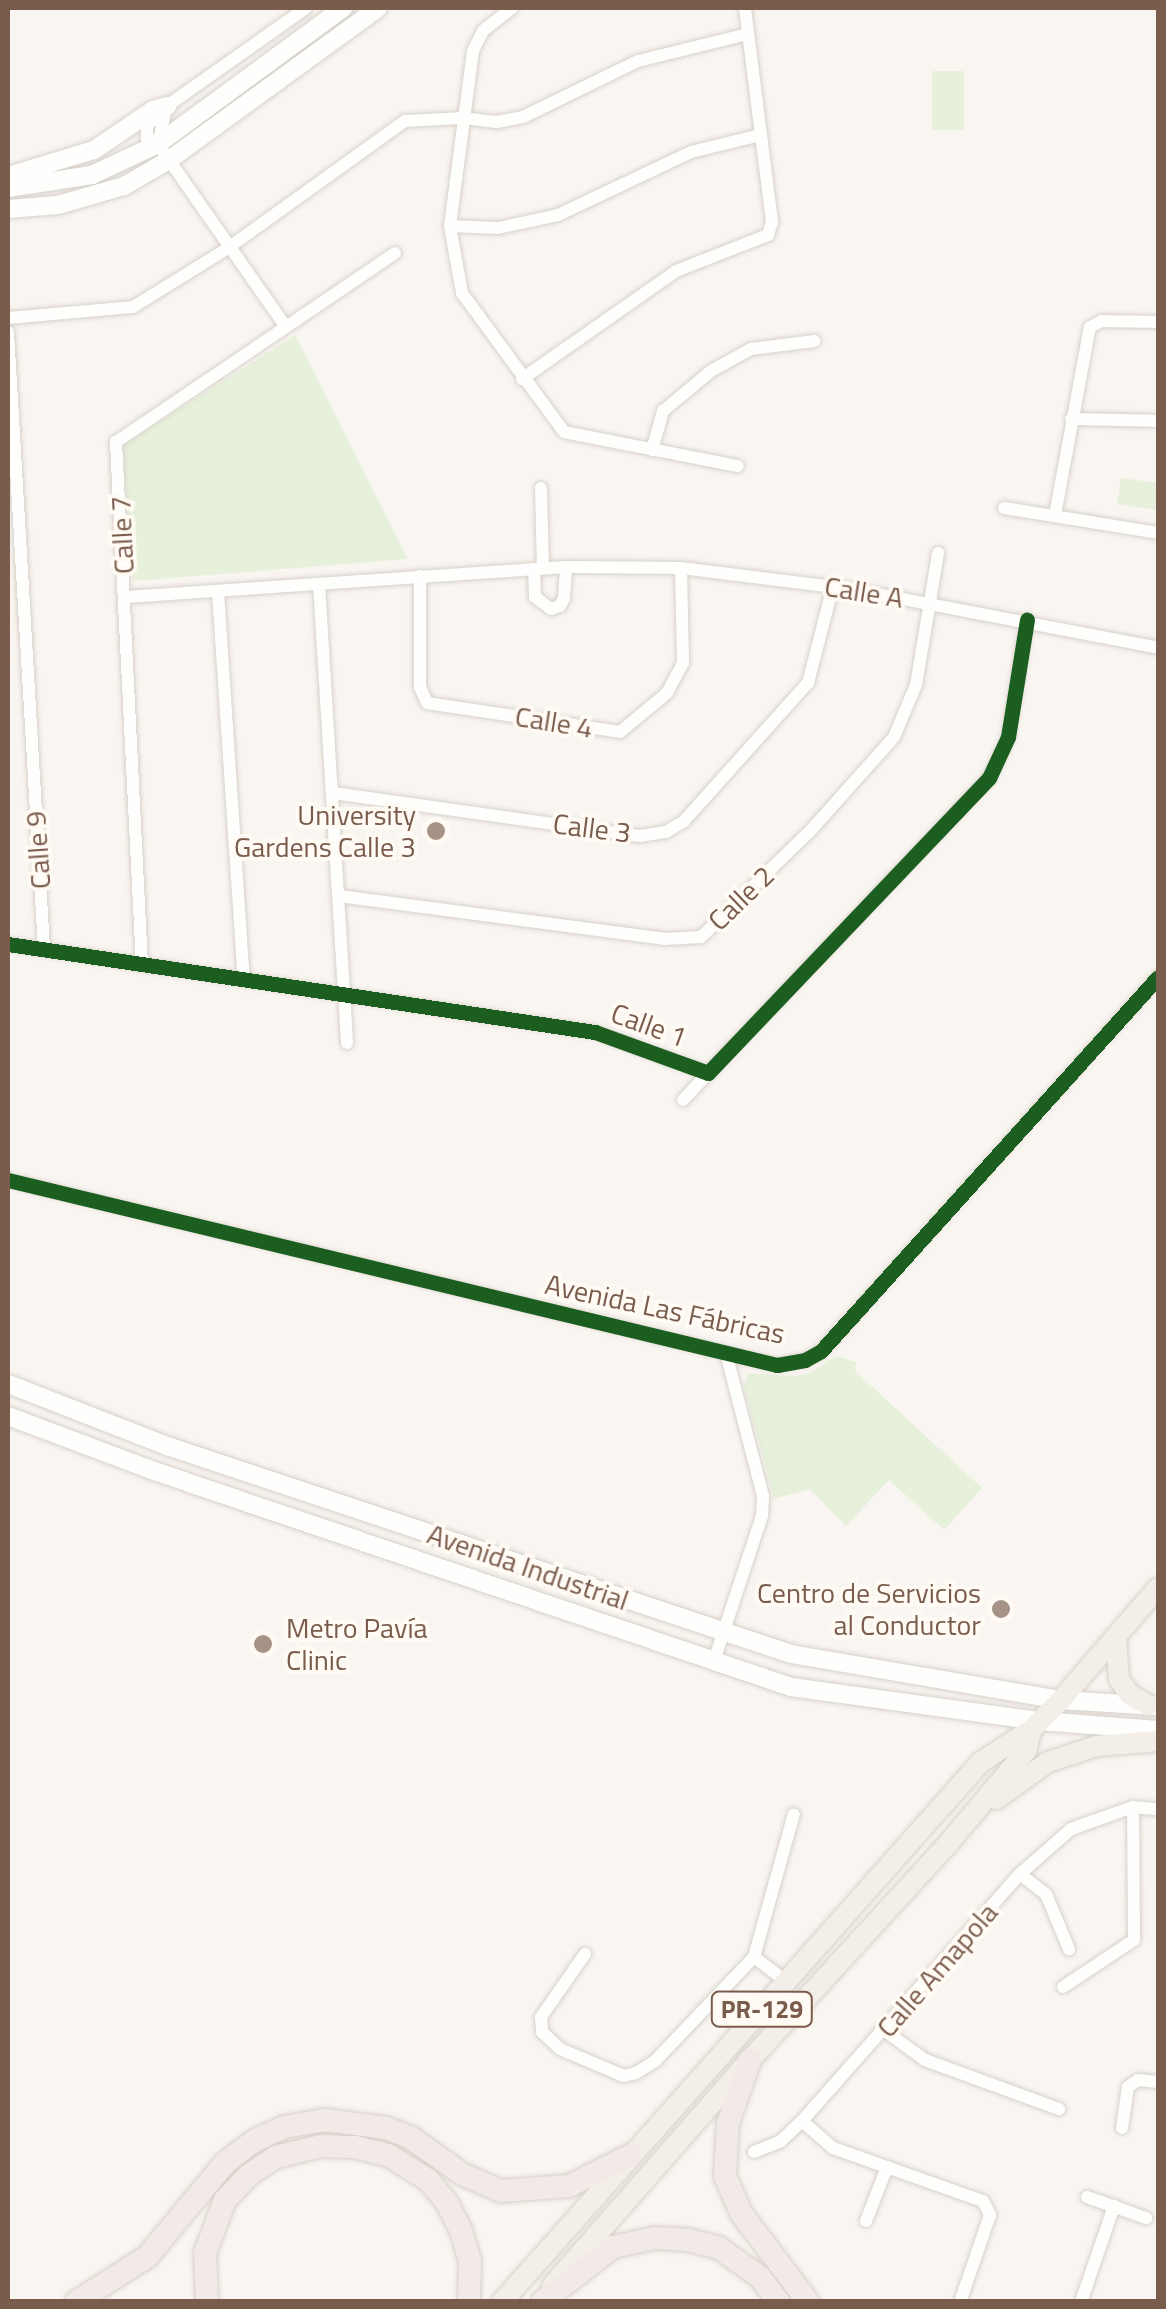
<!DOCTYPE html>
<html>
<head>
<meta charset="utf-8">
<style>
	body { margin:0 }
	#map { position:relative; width:1166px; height:2309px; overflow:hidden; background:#f9f5f0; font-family:"Titillium Web",sans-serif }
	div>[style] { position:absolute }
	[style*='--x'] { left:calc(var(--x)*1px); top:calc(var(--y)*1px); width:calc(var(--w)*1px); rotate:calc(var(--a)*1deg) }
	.green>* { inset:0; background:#e7f0db }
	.roads { filter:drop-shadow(0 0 2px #d7d1cb) drop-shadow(0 0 2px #d7d1cb) }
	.street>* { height:12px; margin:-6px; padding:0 6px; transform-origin:6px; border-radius:6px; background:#fefefd }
	.secondary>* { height:18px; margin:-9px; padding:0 9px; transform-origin:9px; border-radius:9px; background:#fefefd }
	.primary>* { height:20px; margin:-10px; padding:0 10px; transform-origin:10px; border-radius:10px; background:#f3eee8 }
	.highway>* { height:22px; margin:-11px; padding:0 11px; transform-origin:11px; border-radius:11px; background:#f2eae7 }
	.cycleway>* { height:15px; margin:-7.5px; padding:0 7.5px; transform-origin:7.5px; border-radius:7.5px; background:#1b5e20 }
	.dots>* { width:28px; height:28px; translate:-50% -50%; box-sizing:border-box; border:5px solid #fffaf3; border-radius:50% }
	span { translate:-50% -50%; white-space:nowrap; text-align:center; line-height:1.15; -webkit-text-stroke:8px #fffaf3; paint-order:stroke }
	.shield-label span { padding:2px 8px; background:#fffaf3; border:2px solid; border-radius:8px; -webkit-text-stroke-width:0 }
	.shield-label { font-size:25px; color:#7a5c4d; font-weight:700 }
	.street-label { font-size:28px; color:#7a5c4d }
	.poi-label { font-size:28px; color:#7a5c4d }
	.right { translate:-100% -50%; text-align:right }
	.left { translate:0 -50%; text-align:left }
	.frame { position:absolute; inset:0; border:10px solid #7a5c4d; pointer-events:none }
</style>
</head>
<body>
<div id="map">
	<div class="green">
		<div style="clip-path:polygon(932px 71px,964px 71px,964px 130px,932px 130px)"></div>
		<div style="clip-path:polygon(295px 335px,408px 559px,133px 581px,123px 445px)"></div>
		<div style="clip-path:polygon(1121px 478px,1158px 483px,1158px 510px,1117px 504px)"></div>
		<div style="clip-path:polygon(836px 1356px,856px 1362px,855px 1371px,982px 1488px,944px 1530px,889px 1480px,846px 1526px,810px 1489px,774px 1499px,744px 1386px,748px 1373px,795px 1376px,810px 1373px)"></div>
	</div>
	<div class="roads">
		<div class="street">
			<div style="--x:512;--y:8;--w:37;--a:142"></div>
			<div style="--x:483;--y:31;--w:22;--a:117"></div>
			<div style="--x:473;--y:51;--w:177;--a:97.5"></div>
			<div style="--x:450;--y:226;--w:68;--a:79.8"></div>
			<div style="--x:462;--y:293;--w:172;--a:53.7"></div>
			<div style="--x:564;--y:432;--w:177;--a:11.1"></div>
			<div style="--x:158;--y:144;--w:39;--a:-77"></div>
			<div style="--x:450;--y:226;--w:48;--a:2.4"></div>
			<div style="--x:498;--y:228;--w:61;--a:-12.2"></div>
			<div style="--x:558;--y:215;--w:147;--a:-25.3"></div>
			<div style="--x:691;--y:152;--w:72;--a:-13.7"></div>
			<div style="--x:8;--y:318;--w:125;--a:-5"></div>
			<div style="--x:133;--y:307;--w:112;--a:-31.8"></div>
			<div style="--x:228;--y:248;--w:218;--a:-35.7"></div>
			<div style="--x:405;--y:121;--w:58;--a:-3"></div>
			<div style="--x:463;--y:118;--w:34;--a:7"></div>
			<div style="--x:497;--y:122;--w:26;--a:-11"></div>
			<div style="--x:523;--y:117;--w:128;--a:-26"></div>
			<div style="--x:638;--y:61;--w:113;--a:-13.8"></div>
			<div style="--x:286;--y:327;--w:223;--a:-125"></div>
			<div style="--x:158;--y:144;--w:13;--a:-151"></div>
			<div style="--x:147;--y:138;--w:12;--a:-90"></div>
			<div style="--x:147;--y:126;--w:28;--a:-45"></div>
			<div style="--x:167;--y:106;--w:170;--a:-35.2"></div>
			<div style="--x:8;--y:332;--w:618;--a:86.66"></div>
			<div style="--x:522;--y:379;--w:188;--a:-35"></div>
			<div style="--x:676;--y:271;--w:99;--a:-21.4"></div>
			<div style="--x:768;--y:235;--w:14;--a:-73"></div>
			<div style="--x:772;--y:222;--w:216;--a:-97.2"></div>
			<div style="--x:1071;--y:419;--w:87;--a:1.3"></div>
			<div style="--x:652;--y:450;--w:41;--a:-74.2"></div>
			<div style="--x:663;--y:411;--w:62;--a:-39.8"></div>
			<div style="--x:711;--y:371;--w:46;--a:-28.8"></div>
			<div style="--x:751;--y:349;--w:64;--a:-7.2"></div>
			<div style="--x:541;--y:488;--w:81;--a:88.6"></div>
			<div style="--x:1004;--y:508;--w:156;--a:9.2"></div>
			<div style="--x:1055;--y:515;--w:191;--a:-79.5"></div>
			<div style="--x:1090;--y:327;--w:13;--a:-27"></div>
			<div style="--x:1102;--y:321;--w:56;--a:1"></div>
			<div style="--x:534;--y:569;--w:28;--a:88"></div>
			<div style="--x:535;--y:597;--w:20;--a:37"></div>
			<div style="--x:551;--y:609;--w:9;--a:-18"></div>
			<div style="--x:560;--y:606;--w:9;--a:-63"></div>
			<div style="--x:564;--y:598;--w:31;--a:-86"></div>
			<div style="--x:420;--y:576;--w:111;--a:90"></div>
			<div style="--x:420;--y:687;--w:17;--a:66"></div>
			<div style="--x:427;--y:703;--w:195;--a:8.5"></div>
			<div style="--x:620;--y:732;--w:61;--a:-39.7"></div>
			<div style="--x:667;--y:693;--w:34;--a:-62"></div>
			<div style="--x:683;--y:663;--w:95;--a:-91.2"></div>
			<div style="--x:319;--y:584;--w:460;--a:86.5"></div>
			<div style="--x:218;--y:592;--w:389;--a:86.2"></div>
			<div style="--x:126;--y:597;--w:441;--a:-3.9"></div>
			<div style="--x:566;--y:567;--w:115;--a:0.5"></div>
			<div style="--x:681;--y:568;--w:170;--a:7.1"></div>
			<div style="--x:850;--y:589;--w:314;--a:10.8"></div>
			<div style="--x:333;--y:793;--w:310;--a:8"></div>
			<div style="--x:640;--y:836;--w:26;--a:-9"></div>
			<div style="--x:666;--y:832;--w:21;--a:-31"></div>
			<div style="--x:684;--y:821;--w:186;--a:-48.1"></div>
			<div style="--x:808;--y:683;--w:100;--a:-75.5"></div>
			<div style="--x:339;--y:896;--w:328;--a:7.5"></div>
			<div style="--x:664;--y:939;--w:37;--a:-3"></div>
			<div style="--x:701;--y:937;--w:155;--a:-44.2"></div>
			<div style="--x:812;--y:829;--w:123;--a:-48.3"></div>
			<div style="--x:894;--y:737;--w:56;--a:-67.1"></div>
			<div style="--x:916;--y:685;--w:134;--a:-80.5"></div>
			<div style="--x:8;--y:944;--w:594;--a:8.53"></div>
			<div style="--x:595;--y:1032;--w:120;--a:19.9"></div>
			<div style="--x:708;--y:1073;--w:407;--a:-46.4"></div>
			<div style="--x:989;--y:778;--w:45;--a:-65.1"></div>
			<div style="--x:1008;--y:737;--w:119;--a:-80.8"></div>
			<div style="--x:142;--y:965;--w:524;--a:-92.85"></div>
			<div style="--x:116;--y:442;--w:337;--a:-34.1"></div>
			<div style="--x:683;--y:1100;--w:37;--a:-47"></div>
			<div style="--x:8;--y:1180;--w:791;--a:13.53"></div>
			<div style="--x:777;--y:1365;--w:28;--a:-10"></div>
			<div style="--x:805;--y:1360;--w:18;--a:-29"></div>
			<div style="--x:821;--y:1351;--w:503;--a:-47.98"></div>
			<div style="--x:714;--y:1661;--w:153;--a:-71.7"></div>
			<div style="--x:762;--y:1516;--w:20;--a:-87"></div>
			<div style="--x:763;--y:1496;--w:148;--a:-104.5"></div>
			<div style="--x:1020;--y:1874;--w:33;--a:38"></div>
			<div style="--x:1046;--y:1894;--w:60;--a:67.3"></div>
			<div style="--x:585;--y:1954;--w:77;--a:124.9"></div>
			<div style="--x:541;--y:2017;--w:15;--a:86"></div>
			<div style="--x:542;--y:2032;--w:25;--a:43"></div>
			<div style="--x:560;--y:2049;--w:69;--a:22.9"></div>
			<div style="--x:624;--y:2076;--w:12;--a:-14"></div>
			<div style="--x:636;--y:2073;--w:22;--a:-32"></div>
			<div style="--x:655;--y:2061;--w:144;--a:-46.4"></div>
			<div style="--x:754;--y:1957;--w:148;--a:-74.4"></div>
			<div style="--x:754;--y:1957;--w:41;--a:37.1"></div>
			<div style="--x:1063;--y:1987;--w:85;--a:-33.5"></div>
			<div style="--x:1134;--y:1940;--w:133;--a:-90.4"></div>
			<div style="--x:884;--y:2030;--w:51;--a:36.2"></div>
			<div style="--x:925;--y:2060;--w:143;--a:20.1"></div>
			<div style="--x:802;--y:2121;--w:41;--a:41.1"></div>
			<div style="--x:833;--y:2148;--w:159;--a:19.5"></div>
			<div style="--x:983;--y:2201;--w:16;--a:63"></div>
			<div style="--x:990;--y:2215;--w:92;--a:109"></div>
			<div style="--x:1122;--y:2128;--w:41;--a:-81.7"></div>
			<div style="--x:1128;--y:2087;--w:12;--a:-35"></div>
			<div style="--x:1138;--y:2080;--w:20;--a:6"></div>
			<div style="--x:754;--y:2152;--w:29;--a:-22"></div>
			<div style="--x:781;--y:2141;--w:29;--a:-44"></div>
			<div style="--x:802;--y:2121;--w:329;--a:-48.6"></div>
			<div style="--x:1020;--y:1874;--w:68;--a:-41.4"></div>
			<div style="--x:1071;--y:1829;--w:66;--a:-19.5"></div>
			<div style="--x:1133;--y:1807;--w:25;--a:5"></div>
			<div style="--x:1087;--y:2197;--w:63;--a:19.6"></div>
			<div style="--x:866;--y:2221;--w:58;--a:-68.7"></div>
			<div style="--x:1081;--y:2302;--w:102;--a:-71"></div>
		</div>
		<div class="secondary">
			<div style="--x:8;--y:176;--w:90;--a:-16.8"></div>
			<div style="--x:94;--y:150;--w:71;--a:-34.1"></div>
			<div style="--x:153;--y:110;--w:15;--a:-16"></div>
			<div style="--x:8;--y:188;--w:85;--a:-8.8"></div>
			<div style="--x:92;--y:175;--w:73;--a:-25.2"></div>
			<div style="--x:158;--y:144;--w:230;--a:-36.3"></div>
			<div style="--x:8;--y:209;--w:50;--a:-4.6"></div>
			<div style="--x:58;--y:205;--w:69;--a:-16.1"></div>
			<div style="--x:124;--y:186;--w:52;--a:-30"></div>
			<div style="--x:169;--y:160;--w:258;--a:-36"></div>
			<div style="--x:8;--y:1384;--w:171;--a:21.3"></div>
			<div style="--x:167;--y:1446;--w:658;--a:18.43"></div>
			<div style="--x:791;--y:1654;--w:274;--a:9.7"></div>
			<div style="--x:1061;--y:1700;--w:97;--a:3.5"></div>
			<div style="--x:8;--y:1416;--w:159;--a:20.6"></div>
			<div style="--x:157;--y:1472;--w:669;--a:18.73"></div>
			<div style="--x:791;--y:1687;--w:251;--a:7.8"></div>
			<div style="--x:1040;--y:1721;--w:118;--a:4.4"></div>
		</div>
		<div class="primary">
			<div style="--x:1116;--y:1637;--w:42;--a:85.9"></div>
			<div style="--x:1119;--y:1679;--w:18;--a:56"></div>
			<div style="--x:1129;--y:1694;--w:22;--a:30"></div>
			<div style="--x:996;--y:1799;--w:64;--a:-35.4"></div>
			<div style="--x:1048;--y:1762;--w:52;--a:-18.1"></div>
			<div style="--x:1097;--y:1746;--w:61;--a:-4.7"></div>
			<div style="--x:552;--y:2286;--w:300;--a:-48.8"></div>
			<div style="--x:750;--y:2060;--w:292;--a:-47.5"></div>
			<div style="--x:947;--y:1845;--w:123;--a:-50"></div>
			<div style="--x:1026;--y:1751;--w:23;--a:-75"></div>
			<div style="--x:502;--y:2302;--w:722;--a:-48.43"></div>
			<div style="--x:981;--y:1762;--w:61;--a:-32.9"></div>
			<div style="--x:1032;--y:1729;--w:41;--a:-45"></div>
			<div style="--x:1061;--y:1700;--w:148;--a:-49.1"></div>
		</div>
		<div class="highway">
			<div style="--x:750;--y:2060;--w:67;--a:109.2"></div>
			<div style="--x:728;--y:2123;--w:53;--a:93.2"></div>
			<div style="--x:725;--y:2176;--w:40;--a:66.6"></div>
			<div style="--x:741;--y:2213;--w:111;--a:53"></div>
			<div style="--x:76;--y:2302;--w:84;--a:-32.4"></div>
			<div style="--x:147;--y:2257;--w:124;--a:-50.3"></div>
			<div style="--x:226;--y:2162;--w:35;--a:-37"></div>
			<div style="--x:254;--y:2141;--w:33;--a:-25"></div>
			<div style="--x:284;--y:2127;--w:42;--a:-9.7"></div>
			<div style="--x:325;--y:2120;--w:62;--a:7.5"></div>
			<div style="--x:386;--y:2128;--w:26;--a:21"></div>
			<div style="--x:410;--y:2137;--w:64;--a:35.4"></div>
			<div style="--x:462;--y:2174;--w:43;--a:23.6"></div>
			<div style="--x:501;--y:2191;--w:68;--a:-4.2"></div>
			<div style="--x:569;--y:2186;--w:69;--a:-26.6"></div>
			<div style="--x:207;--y:2302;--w:49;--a:-92.3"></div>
			<div style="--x:205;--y:2253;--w:57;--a:-69.3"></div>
			<div style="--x:225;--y:2200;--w:35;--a:-46"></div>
			<div style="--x:249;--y:2175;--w:32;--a:-34"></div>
			<div style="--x:276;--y:2157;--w:46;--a:-13.7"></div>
			<div style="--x:321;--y:2146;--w:34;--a:2"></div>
			<div style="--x:355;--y:2147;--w:34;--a:14"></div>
			<div style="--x:388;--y:2155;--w:47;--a:32"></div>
			<div style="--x:428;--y:2180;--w:30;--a:50"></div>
			<div style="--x:447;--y:2203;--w:30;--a:63"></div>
			<div style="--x:461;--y:2230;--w:32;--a:74"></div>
			<div style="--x:470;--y:2261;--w:41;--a:91.4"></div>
			<div style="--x:542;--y:2302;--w:90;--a:-37.8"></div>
			<div style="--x:613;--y:2247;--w:42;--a:-12.4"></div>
			<div style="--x:654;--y:2238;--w:34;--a:3"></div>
			<div style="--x:688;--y:2240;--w:32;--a:14"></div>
			<div style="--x:719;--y:2248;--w:50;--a:35.3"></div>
			<div style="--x:760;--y:2277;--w:31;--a:53"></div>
		</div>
	</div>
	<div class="cycleway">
		<div style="--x:8;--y:944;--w:594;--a:8.53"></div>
		<div style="--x:595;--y:1032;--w:120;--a:19.9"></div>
		<div style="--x:708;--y:1073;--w:407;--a:-46.4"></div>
		<div style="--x:989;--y:778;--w:45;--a:-65.1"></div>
		<div style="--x:1008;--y:737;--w:119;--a:-80.8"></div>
		<div style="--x:8;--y:1180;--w:791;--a:13.53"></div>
		<div style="--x:777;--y:1365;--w:28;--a:-10"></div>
		<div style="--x:805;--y:1360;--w:18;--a:-29"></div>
		<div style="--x:821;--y:1351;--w:503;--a:-47.98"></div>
	</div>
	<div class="dots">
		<div style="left:436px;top:831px;background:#a69286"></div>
		<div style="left:1001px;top:1609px;background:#a69286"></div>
		<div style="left:263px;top:1644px;background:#a69286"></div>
	</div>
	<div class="shield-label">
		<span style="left:762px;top:2009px">PR-129</span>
	</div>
	<div class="street-label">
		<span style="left:122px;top:535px;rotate:-93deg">Calle 7</span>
		<span style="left:864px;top:592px;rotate:9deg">Calle A</span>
		<span style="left:554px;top:722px;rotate:9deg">Calle 4</span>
		<span style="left:592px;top:828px;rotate:7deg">Calle 3</span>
		<span style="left:38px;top:850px;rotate:-94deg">Calle 9</span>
		<span style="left:741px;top:898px;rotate:-44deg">Calle 2</span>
		<span style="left:649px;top:1025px;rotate:20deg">Calle 1</span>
		<span style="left:665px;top:1309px;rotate:12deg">Avenida Las Fábricas</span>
		<span style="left:528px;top:1567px;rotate:19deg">Avenida Industrial</span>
		<span style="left:937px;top:1970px;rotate:-49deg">Calle Amapola</span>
	</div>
	<div class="poi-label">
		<span class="right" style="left:416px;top:831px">University<br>Gardens Calle 3</span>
		<span class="right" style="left:981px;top:1609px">Centro de Servicios<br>al Conductor</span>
		<span class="left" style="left:286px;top:1644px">Metro Pavía<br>Clinic</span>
	</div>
	<div class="frame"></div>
</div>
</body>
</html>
